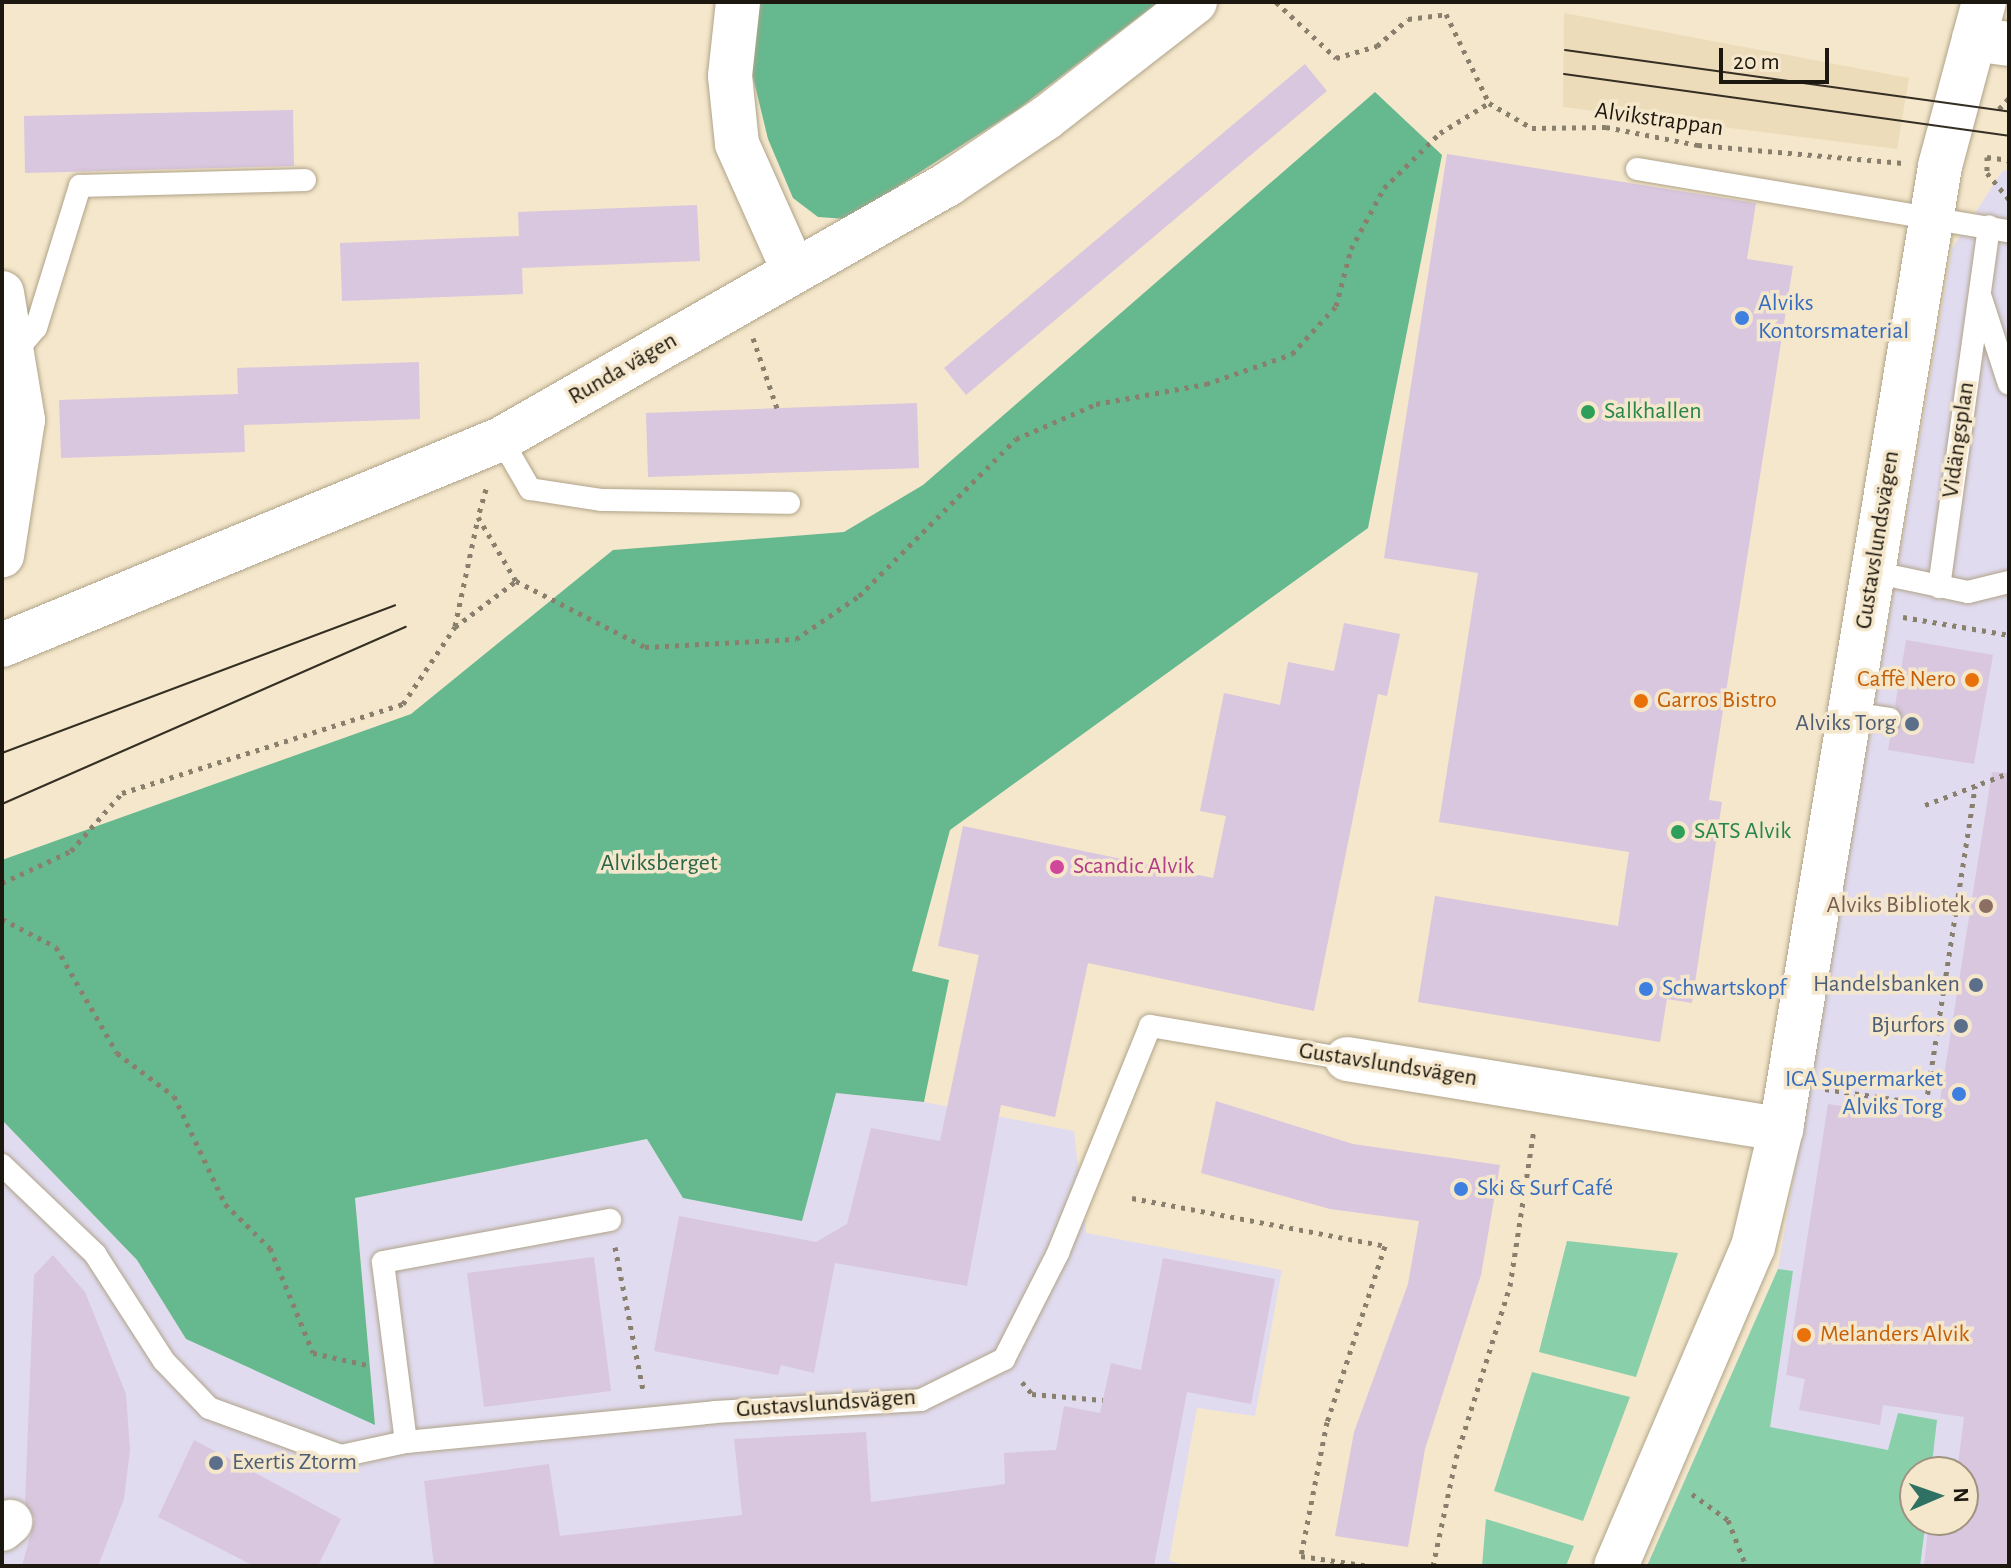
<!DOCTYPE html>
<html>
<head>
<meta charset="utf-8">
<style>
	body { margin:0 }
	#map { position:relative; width:2011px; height:1568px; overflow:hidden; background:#f5e7cb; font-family:"Alegreya Sans",sans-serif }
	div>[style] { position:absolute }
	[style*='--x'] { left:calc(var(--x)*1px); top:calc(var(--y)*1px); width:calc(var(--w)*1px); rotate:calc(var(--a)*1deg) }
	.commercial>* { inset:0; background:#e1dbf0 }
	.built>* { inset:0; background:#eddcba }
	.green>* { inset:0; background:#89cfaa }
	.forest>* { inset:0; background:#66b88f }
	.building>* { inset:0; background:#d9c6df }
	.path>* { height:5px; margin-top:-2.5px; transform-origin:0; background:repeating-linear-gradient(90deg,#897f6d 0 4px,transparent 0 10px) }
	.roads { filter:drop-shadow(0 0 2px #afa389) drop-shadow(0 0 2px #afa389) }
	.lane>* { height:22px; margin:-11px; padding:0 11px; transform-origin:11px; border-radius:11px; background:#fff }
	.street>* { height:44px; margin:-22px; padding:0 22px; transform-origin:22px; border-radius:22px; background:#fff }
	.secondary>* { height:44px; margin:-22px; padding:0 22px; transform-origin:22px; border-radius:22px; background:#fff }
	.tram>* { height:2px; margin:-1px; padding:0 1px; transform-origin:1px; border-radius:1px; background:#342e23 }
	.dots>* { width:22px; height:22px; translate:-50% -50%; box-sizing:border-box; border:4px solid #f5e7cb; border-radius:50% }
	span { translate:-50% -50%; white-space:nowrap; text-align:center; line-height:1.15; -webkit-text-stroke:7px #f5e7cb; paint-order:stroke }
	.street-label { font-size:24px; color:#1d180f }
	.shop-label { font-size:24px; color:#366cbe }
	.left { translate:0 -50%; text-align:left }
	.right { translate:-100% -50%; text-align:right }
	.leisure-label { font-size:24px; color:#27864d }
	.food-label { font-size:24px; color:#c56008 }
	.service-label { font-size:24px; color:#4e5e75 }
	.park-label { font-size:24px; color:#286549 }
	.hotel-label { font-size:24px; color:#b23c85 }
	.education-label { font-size:24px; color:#785e54 }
	.frame { position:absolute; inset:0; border:4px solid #1d180f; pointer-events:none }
	.north { position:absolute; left:1899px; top:1456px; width:80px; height:80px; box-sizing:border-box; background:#f5e7cb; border:2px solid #9f9480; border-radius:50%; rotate:88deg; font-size:22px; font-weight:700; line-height:32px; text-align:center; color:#1d180f }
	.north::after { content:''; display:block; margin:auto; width:28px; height:36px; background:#2f7263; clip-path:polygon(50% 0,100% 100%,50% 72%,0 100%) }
	.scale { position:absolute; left:1719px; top:48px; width:110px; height:36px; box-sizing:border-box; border:4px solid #1d180f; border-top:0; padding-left:10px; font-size:24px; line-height:28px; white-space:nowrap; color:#1d180f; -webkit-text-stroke:6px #f5e7cb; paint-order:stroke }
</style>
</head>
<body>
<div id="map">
	<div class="commercial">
		<div style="clip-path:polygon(evenodd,2003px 170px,2009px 171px,2009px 1566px,1647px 1566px,1778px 1269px,1952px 249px,2003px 170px,1915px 1472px,1963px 1472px,1963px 1520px,1915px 1520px,1915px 1472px)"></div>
		<div style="clip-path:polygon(836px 1093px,924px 1102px,1074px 1131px,1086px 1233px,1282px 1270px,1255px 1416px,1197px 1408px,1169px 1561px,1188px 1566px,2px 1566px,2px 1120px,137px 1260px,186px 1339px,375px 1424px,355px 1198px,647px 1139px,683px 1198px)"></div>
	</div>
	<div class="built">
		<div style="clip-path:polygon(1564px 13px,1909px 78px,1897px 149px,1563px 107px)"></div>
	</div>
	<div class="green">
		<div style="clip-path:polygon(1567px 1241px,1678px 1253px,1636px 1377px,1539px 1352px)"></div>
		<div style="clip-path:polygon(1778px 1269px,1793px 1271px,1770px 1427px,1888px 1450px,1898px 1413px,1937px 1420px,1931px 1472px,1915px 1472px,1915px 1520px,1926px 1520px,1920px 1566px,1647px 1566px)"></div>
		<div style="clip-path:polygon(1532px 1372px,1630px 1397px,1583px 1521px,1494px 1491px)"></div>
		<div style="clip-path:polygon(1486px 1519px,1574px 1546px,1566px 1566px,1482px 1566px)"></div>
	</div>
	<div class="forest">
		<div style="clip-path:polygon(760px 2px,1158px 2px,1018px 109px,847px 219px,818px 217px,793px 198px,768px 139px,751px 69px)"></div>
		<div style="clip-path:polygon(1375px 92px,1442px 155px,1368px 528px,950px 830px,912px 971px,949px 980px,924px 1102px,836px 1093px,802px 1221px,683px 1198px,647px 1139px,355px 1198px,375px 1425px,186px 1339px,137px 1260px,2px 1120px,2px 860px,411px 714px,613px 550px,844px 532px,923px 485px)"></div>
	</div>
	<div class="building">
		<div style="clip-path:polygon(1305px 64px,1327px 91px,966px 395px,944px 368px)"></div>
		<div style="clip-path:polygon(293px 110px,294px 166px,25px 173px,24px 116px)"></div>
		<div style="clip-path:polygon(1447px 154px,1756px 203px,1747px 259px,1793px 266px,1709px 800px,1722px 802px,1692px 1003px,1667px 999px,1660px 1042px,1418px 1002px,1435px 896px,1618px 926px,1629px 852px,1439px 822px,1478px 573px,1384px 558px)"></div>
		<div style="clip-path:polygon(697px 205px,700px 261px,522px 268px,523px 294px,342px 301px,340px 243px,519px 236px,518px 212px)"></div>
		<div style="clip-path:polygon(419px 362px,420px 419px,244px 425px,245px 452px,61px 458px,59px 400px,238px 394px,237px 368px)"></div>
		<div style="clip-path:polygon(917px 403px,919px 468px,648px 477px,646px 413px)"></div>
		<div style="clip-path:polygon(1344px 623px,1400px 634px,1387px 696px,1378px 694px,1314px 1011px,1088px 963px,1055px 1117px,1001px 1105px,967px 1286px,835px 1263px,814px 1373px,781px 1365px,778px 1375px,654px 1351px,679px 1216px,816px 1242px,847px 1224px,871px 1128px,940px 1141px,979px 955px,938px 946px,963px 826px,1213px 878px,1226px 816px,1200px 811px,1224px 693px,1280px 705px,1288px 662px,1334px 671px)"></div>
		<div style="clip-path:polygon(1906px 640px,1993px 655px,1974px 764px,1888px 750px,1891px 733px,1904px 722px,1895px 706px)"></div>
		<div style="clip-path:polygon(1992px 772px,2009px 773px,2009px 1566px,1924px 1566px,1929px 1520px,1963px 1520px,1963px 1472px,1957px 1472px,1964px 1417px,1883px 1405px,1880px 1425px,1799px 1410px,1805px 1379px,1786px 1375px,1828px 1104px,1937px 1120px)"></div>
		<div style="clip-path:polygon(1216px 1101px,1353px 1144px,1500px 1165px,1481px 1275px,1425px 1449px,1408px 1547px,1335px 1536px,1354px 1432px,1408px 1284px,1419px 1221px,1330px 1209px,1201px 1173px)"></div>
		<div style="clip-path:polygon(53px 1255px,85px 1292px,126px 1394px,130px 1450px,124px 1499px,98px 1566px,22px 1566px,35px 1518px,25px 1503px,34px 1275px)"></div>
		<div style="clip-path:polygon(594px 1257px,611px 1391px,484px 1407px,467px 1273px)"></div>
		<div style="clip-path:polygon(1163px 1258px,1275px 1279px,1251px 1404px,1187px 1392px,1154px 1566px,434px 1566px,424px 1481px,549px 1464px,560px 1536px,742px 1515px,734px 1439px,866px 1432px,871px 1502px,1005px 1484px,1004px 1453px,1056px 1450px,1064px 1406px,1100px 1413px,1111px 1363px,1141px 1370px)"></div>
		<div style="clip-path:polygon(194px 1440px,341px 1519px,318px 1566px,254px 1566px,158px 1517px)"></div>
	</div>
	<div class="path">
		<div style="--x:1276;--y:2;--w:82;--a:43"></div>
		<div style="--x:1336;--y:58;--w:43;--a:-16.3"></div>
		<div style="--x:1377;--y:46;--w:41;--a:-41.1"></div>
		<div style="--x:1408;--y:19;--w:38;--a:-7"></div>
		<div style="--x:1446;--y:14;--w:99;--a:64.2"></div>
		<div style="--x:1489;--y:103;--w:50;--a:30.2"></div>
		<div style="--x:1532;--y:128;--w:74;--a:-0.8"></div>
		<div style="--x:1606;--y:127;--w:94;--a:11.1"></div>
		<div style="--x:1698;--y:145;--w:206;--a:5"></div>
		<div style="--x:1999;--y:109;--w:15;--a:-48"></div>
		<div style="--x:1987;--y:157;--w:16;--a:90"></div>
		<div style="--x:1987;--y:173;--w:34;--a:50"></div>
		<div style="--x:1987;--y:157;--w:22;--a:8"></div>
		<div style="--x:753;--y:338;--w:74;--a:71.1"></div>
		<div style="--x:486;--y:489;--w:29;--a:106"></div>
		<div style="--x:478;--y:517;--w:74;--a:59.3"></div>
		<div style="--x:516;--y:581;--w:145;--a:27.1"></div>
		<div style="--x:645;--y:647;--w:151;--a:-3"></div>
		<div style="--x:796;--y:639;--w:76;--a:-34.3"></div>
		<div style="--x:859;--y:596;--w:222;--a:-45"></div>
		<div style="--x:1016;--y:439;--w:87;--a:-23.6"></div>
		<div style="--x:1096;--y:404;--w:112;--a:-10.3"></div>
		<div style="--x:1206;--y:384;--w:91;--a:-19.2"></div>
		<div style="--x:1292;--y:354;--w:65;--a:-47.5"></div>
		<div style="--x:1336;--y:306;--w:59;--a:-75.3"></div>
		<div style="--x:1351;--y:249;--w:69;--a:-61.6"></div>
		<div style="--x:1384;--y:188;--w:78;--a:-44.5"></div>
		<div style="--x:1440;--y:133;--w:57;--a:-31.5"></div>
		<div style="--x:1903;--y:617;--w:108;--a:9.6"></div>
		<div style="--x:455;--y:626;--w:110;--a:-78"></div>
		<div style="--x:1925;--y:805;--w:90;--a:-20.9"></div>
		<div style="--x:2;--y:883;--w:76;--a:-24.9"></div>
		<div style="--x:71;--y:851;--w:77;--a:-48.7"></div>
		<div style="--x:122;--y:793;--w:295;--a:-17.6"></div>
		<div style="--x:403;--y:704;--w:93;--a:-56"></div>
		<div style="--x:455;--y:627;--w:76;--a:-37"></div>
		<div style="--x:2;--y:919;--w:61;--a:27.4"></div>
		<div style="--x:56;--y:947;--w:122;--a:60.1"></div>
		<div style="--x:117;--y:1053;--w:71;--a:37"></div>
		<div style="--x:174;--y:1096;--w:119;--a:64.7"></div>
		<div style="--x:225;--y:1204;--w:63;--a:44.4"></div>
		<div style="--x:270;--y:1248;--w:113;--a:67.7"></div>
		<div style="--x:313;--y:1353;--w:55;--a:12.5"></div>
		<div style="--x:1825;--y:1089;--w:102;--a:8.4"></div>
		<div style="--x:1926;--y:1104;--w:322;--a:-81.2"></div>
		<div style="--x:1132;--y:1198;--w:258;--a:10.7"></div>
		<div style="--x:1385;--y:1246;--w:185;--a:108.2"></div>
		<div style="--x:1327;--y:1422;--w:136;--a:101"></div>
		<div style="--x:1301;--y:1556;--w:69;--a:8.4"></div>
		<div style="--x:615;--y:1247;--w:146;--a:78.9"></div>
		<div style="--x:1022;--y:1382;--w:16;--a:50"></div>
		<div style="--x:1032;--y:1394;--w:71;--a:4.8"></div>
		<div style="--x:1692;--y:1494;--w:44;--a:35.8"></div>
		<div style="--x:1728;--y:1520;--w:49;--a:68.6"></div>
		<div style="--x:1433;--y:1566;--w:110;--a:-78"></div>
		<div style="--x:1456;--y:1458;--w:180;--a:-72.6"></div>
		<div style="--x:1510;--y:1286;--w:158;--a:-81.3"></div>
	</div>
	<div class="roads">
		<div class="lane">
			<div style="--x:1637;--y:169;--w:377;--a:9.5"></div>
			<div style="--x:1981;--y:298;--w:90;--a:72"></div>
			<div style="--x:13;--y:355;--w:35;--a:-50"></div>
			<div style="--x:36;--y:328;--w:149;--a:-72.8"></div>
			<div style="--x:80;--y:186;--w:225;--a:-1.5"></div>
			<div style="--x:501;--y:439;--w:58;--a:59.9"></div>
			<div style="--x:530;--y:489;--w:73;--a:8.7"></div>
			<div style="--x:602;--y:500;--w:187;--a:0.9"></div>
			<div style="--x:1873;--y:572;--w:97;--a:11.9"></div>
			<div style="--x:1968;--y:592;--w:42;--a:-13.7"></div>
			<div style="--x:1939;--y:587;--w:364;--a:-82.1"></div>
			<div style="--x:1852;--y:713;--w:38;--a:9"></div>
			<div style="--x:2;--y:1165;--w:129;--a:43.7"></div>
			<div style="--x:95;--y:1254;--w:127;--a:57.2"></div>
			<div style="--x:164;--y:1361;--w:65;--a:46.2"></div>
			<div style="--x:209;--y:1408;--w:140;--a:20"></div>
			<div style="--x:341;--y:1456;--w:66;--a:-12.2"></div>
			<div style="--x:406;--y:1442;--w:310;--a:-5.5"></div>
			<div style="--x:715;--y:1412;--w:206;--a:-3.3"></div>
			<div style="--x:921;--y:1400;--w:93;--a:-26.3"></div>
			<div style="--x:1004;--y:1359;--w:119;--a:-63"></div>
			<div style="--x:1058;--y:1253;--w:245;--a:-67.9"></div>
			<div style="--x:1150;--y:1026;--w:200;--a:9.5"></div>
			<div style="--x:406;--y:1442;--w:181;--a:-97.3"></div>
			<div style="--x:383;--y:1262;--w:231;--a:-10.5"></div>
		</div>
		<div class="street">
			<div style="--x:738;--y:2;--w:74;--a:96.2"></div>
			<div style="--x:730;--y:76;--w:68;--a:84.1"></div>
			<div style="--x:737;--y:144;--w:137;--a:65.9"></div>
			<div style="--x:1974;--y:39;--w:35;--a:8"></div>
			<div style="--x:2;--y:293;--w:129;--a:80.6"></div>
			<div style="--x:23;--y:420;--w:137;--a:98.8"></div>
			<div style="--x:2;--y:645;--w:540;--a:-22.43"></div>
			<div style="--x:501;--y:439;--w:515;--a:-29.7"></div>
			<div style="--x:948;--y:184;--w:118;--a:-34"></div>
			<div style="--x:1046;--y:118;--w:189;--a:-37.9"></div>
			<div style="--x:1347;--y:1059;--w:440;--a:9.2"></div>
			<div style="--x:2;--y:1529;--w:11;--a:-41"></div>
		</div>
		<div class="secondary">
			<div style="--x:1616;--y:1566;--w:347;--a:-66.8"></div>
			<div style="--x:1753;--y:1247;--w:121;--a:-76.7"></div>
			<div style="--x:1781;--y:1129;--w:976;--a:-80.62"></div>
			<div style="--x:1940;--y:166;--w:170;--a:-75"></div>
		</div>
	</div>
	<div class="tram">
		<div style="--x:1565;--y:50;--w:448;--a:7.9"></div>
		<div style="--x:1564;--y:74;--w:449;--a:7.9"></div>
		<div style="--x:2;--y:753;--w:420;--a:-20.6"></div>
		<div style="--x:2;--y:804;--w:441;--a:-23.7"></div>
	</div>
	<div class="dots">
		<div style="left:1742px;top:318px;background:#3f7fe0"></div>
		<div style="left:1588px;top:412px;background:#2e9e5b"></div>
		<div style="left:1972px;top:680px;background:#e8710a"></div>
		<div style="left:1641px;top:701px;background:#e8710a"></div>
		<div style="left:1912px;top:724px;background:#5c6f8a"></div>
		<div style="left:1678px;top:832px;background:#2e9e5b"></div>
		<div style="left:1057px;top:867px;background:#d1479c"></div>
		<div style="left:1986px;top:906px;background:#8d6e63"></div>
		<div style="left:1976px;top:985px;background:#5c6f8a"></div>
		<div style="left:1646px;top:989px;background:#3f7fe0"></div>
		<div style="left:1961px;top:1026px;background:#5c6f8a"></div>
		<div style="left:1959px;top:1094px;background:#3f7fe0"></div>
		<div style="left:1461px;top:1189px;background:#3f7fe0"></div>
		<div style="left:1804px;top:1335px;background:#e8710a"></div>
		<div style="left:216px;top:1463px;background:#5c6f8a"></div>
	</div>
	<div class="street-label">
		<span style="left:1659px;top:120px;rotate:8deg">Alvikstrappan</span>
		<span style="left:623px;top:369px;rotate:-30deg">Runda vägen</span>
		<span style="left:1959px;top:440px;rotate:-82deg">Vidängsplan</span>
		<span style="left:1878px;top:540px;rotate:-81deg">Gustavslundsvägen</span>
		<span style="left:1388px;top:1065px;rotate:9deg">Gustavslundsvägen</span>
		<span style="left:826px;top:1404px;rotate:-4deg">Gustavslundsvägen</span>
	</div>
	<div class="shop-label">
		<span class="left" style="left:1758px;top:318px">Alviks<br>Kontorsmaterial</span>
		<span class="left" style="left:1662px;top:989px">Schwartskopf</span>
		<span class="right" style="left:1943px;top:1094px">ICA Supermarket<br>Alviks Torg</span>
		<span class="left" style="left:1477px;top:1189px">Ski &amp; Surf Café</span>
	</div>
	<div class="leisure-label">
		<span class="left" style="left:1604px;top:412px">Salkhallen</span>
		<span class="left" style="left:1694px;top:832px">SATS Alvik</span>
	</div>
	<div class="food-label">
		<span class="right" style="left:1956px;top:680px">Caffè Nero</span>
		<span class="left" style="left:1657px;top:701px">Garros Bistro</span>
		<span class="left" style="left:1820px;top:1335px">Melanders Alvik</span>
	</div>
	<div class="service-label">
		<span class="right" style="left:1896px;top:724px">Alviks Torg</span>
		<span class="right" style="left:1960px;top:985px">Handelsbanken</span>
		<span class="right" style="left:1945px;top:1026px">Bjurfors</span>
		<span class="left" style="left:232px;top:1463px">Exertis Ztorm</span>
	</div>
	<div class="park-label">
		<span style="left:659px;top:864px">Alviksberget</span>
	</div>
	<div class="hotel-label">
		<span class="left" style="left:1073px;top:867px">Scandic Alvik</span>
	</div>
	<div class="education-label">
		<span class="right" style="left:1970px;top:906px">Alviks Bibliotek</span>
	</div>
	<div class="frame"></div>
	<div class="north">N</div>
	<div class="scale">20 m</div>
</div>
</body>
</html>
